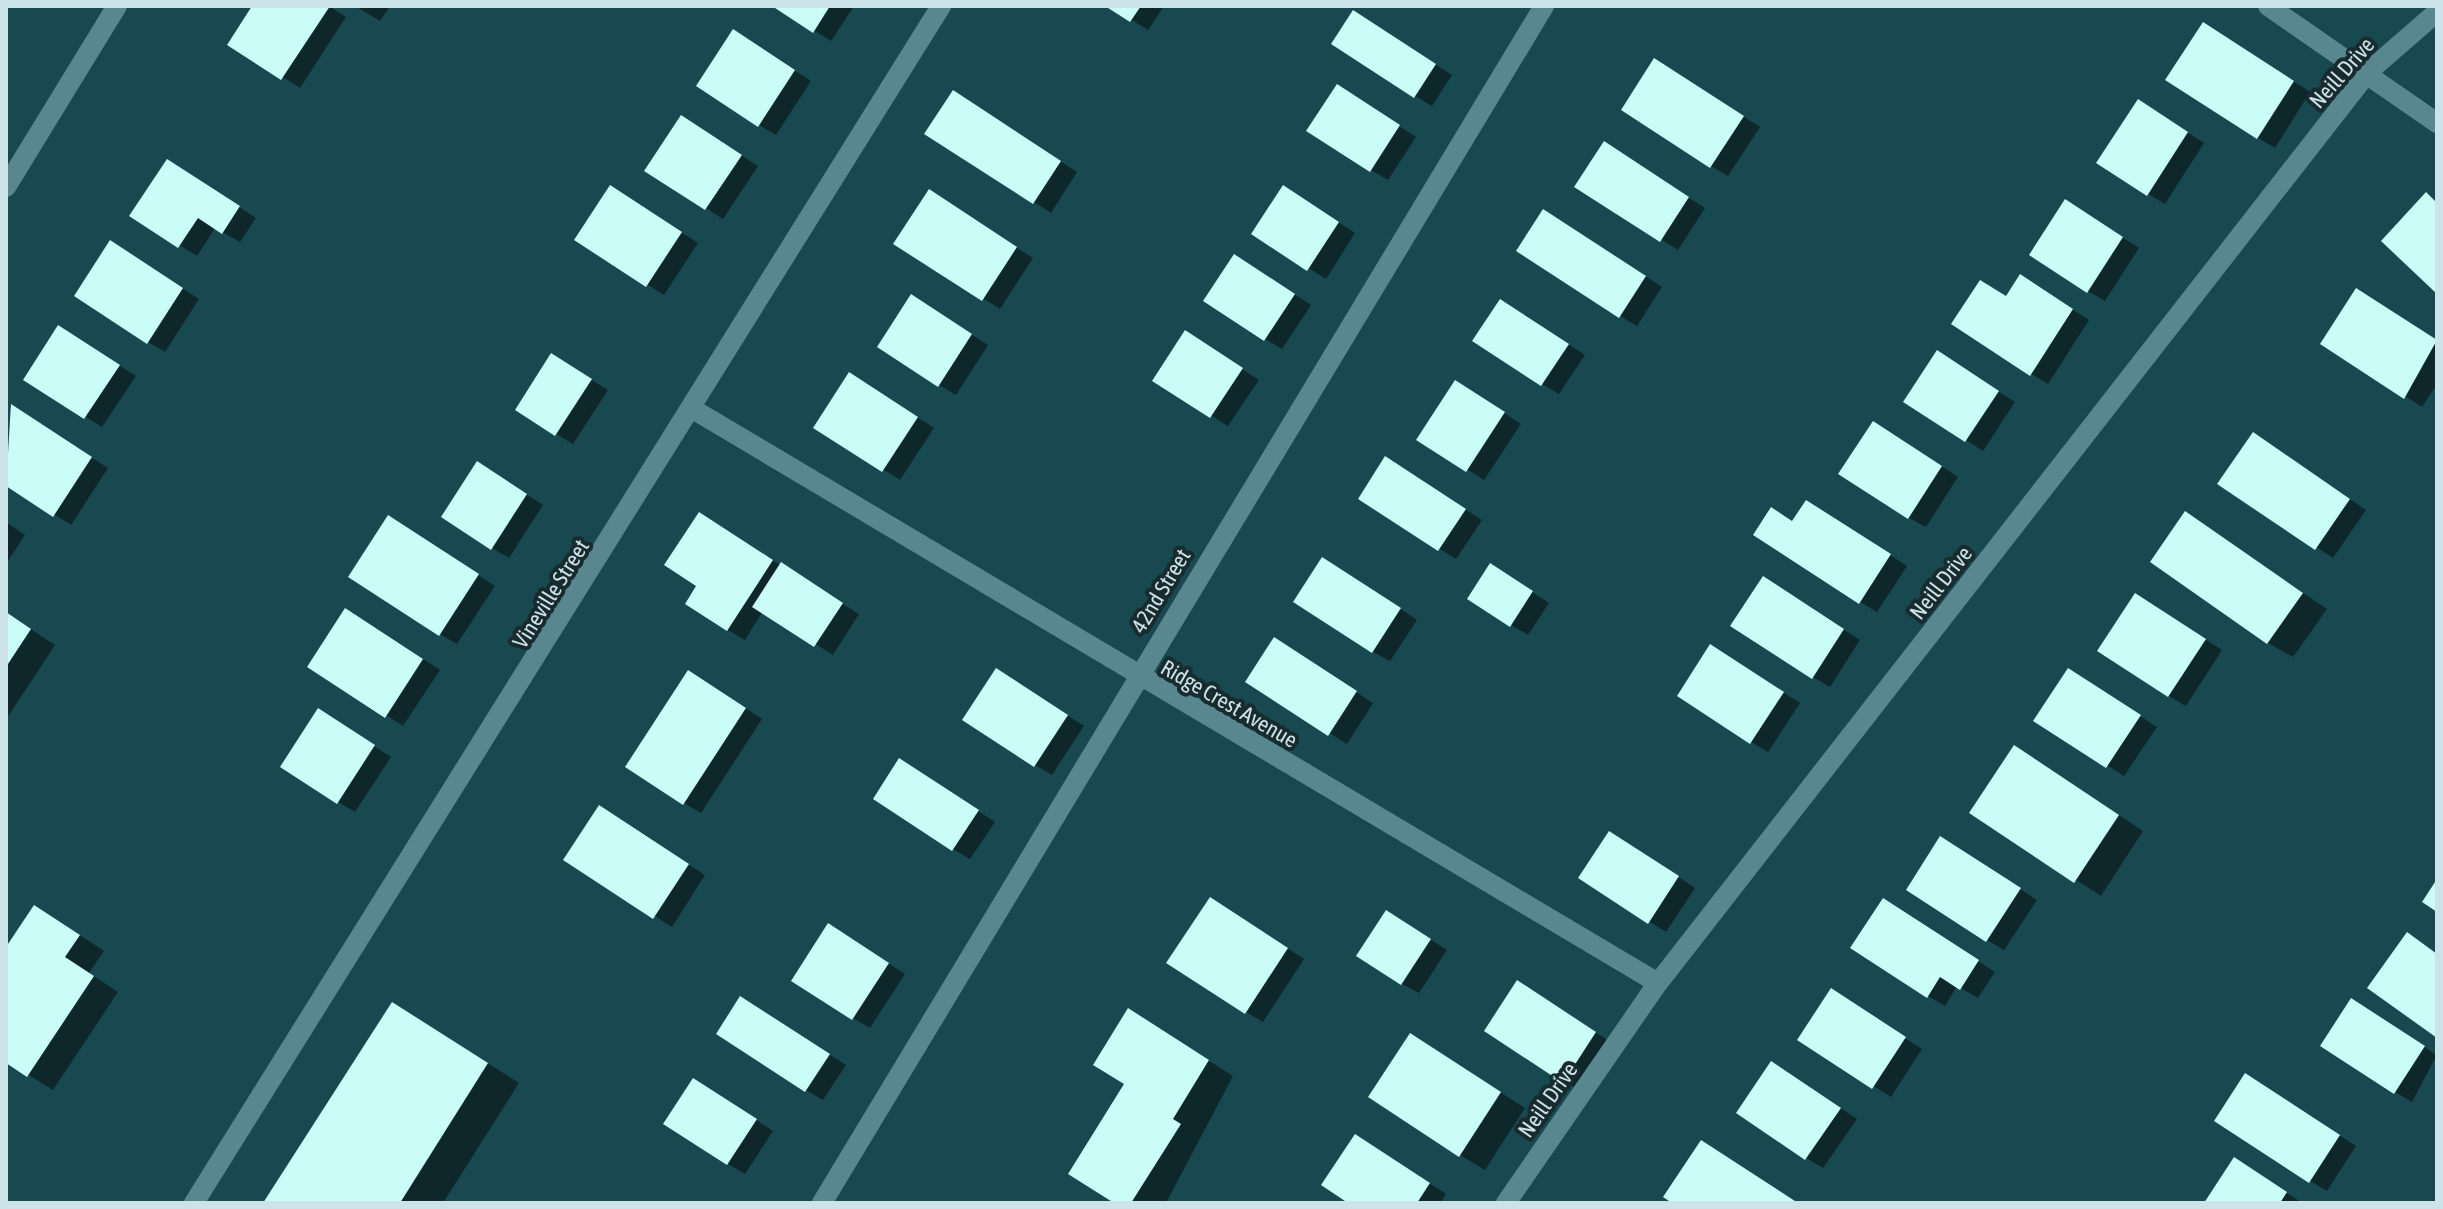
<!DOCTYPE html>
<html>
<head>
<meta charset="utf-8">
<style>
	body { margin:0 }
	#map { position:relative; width:2443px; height:1209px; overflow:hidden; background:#194950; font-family:"Asap Condensed",sans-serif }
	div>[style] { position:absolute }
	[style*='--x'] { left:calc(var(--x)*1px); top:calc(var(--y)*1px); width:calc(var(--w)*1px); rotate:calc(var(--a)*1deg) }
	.shadow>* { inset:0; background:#0007 }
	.building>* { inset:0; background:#cafdf8 }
	.minor>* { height:20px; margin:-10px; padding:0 10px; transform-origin:10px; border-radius:10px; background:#59878f }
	span { translate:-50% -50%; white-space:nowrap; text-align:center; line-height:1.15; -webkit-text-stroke:8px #182b2f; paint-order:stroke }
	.street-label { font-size:22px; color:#cce4e9 }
	.frame { position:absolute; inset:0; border:8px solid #cce4e9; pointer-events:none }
</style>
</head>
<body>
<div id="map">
	<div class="shadow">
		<div style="clip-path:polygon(255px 6px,329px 6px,346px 17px,300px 88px,230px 44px)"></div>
		<div style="clip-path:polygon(355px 6px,390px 6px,380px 21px)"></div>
		<div style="clip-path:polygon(775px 6px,854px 6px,831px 41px)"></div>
		<div style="clip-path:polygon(1109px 6px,1164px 6px,1148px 30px)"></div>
		<div style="clip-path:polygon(1371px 22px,1452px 75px,1432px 106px,1415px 96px)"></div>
		<div style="clip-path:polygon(2221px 34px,2310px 92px,2275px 148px,2258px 138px)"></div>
		<div style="clip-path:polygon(751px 42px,811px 81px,776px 135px,759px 125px)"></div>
		<div style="clip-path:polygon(1672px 71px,1760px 127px,1728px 176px,1711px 166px)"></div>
		<div style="clip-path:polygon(1354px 97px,1416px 137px,1388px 180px,1371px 170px)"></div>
		<div style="clip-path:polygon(971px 103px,1077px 172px,1051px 213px,927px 133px)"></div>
		<div style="clip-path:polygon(2156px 112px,2204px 143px,2165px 204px,2148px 194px)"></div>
		<div style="clip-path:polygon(698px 127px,758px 166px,723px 219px,647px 170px)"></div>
		<div style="clip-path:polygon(1621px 154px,1705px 208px,1678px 250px,1577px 186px)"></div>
		<div style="clip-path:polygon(184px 171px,256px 218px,240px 242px,215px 228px,197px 256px,132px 215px)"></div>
		<div style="clip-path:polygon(1300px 197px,1355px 233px,1326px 279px,1253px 233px)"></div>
		<div style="clip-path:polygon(628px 198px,698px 243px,664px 295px,577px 240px)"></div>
		<div style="clip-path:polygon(946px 202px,1033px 258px,1000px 309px,896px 243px)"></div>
		<div style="clip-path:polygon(2083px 212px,2139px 248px,2105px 301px,2088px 291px)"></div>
		<div style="clip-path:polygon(1561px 221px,1662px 287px,1637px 326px,1620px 316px)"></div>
		<div style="clip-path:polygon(128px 253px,199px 299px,165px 352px,148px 342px)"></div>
		<div style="clip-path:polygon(1252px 267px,1311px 305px,1282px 349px,1265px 339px)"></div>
		<div style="clip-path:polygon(2038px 287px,2089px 320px,2048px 384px,2031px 374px,2007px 298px)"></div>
		<div style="clip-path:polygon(2374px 300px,2437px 341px,2437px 384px,2422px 407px,2323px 343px)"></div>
		<div style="clip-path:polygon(929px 307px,988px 345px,956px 395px,939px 385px)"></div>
		<div style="clip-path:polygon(1517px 311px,1585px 355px,1559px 394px,1542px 384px)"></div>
		<div style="clip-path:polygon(76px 338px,136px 376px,102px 427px,26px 379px)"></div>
		<div style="clip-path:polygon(1202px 343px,1259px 380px,1228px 426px,1155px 380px)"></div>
		<div style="clip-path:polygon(1954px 363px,2015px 402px,1983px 451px,1906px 401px)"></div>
		<div style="clip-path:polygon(569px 366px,608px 390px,573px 444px,556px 434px)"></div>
		<div style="clip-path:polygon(867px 384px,934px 428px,900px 480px,816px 427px)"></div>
		<div style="clip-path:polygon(1473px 392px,1521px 424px,1484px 480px,1419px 439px)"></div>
		<div style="clip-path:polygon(12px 407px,108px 468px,71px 525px,6px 484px)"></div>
		<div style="clip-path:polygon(1891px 433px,1958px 477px,1926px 527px,1909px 518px)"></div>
		<div style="clip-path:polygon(2271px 445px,2366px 510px,2333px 558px,2220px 484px)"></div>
		<div style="clip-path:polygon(1403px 469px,1482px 520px,1456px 559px,1360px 499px)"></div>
		<div style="clip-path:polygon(495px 474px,543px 505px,509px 558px,492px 548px)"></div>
		<div style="clip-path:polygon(1824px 512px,1907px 566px,1877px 612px,1860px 602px)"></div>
		<div style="clip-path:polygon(2186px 514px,2327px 609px,2293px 657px,2268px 643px)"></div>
		<div style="clip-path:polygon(6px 522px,25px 535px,6px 564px)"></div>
		<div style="clip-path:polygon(716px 525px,859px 614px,833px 655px,763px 611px,745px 640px,728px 630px,699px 586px)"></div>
		<div style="clip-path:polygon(406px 528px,495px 586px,457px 644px,440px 634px)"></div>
		<div style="clip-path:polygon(1340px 569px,1417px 620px,1390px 661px,1373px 652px)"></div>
		<div style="clip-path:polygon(1508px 576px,1549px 603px,1528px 635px,1511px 625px)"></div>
		<div style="clip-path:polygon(1780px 588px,1860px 640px,1830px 687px,1813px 677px)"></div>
		<div style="clip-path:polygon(2153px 606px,2222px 650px,2186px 706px,2169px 696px)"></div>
		<div style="clip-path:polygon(6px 613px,55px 645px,9px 715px,6px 713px)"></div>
		<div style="clip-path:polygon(363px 620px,440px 670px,403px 726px,310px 666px)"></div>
		<div style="clip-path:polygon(1292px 650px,1373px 703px,1347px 744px,1248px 681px)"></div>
		<div style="clip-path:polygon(1728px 657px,1800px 703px,1768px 752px,1751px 742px)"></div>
		<div style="clip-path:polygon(2085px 680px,2157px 727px,2124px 776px,2036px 720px)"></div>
		<div style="clip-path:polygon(1014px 681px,1084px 726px,1052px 775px,1035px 765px)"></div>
		<div style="clip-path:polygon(706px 682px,762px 719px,701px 813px,684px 803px)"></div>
		<div style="clip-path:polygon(336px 721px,391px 757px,355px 812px,338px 802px)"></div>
		<div style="clip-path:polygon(2040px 763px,2143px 831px,2101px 896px,1972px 813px)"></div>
		<div style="clip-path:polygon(917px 771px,995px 822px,970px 859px,953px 849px)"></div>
		<div style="clip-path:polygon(616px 818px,705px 875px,672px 927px,566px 859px)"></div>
		<div style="clip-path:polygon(1627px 843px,1695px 888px,1666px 932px,1581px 878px)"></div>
		<div style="clip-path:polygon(1958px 849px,2037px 900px,2004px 950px,1987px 940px)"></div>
		<div style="clip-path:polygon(1227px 909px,1304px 959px,1263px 1022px,1246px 1012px)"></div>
		<div style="clip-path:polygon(1901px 911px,1995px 972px,1978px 998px,1957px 986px,1945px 1006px,1928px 996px)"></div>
		<div style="clip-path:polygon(60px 922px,104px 951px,89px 973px,118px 992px,53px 1090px,6px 1061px,6px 950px)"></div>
		<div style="clip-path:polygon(1403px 922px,1447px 950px,1419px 993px,1402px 984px)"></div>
		<div style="clip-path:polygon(846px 936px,905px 974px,870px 1028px,853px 1018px)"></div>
		<div style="clip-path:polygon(1535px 993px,1612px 1043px,1581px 1091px,1564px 1081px)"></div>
		<div style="clip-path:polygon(1848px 1001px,1922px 1049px,1891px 1097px,1800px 1039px)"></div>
		<div style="clip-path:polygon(758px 1009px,846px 1065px,823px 1100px,806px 1090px)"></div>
		<div style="clip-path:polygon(2369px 1011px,2437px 1055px,2412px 1102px,2395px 1092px)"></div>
		<div style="clip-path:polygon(424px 1023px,519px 1083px,443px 1203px,266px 1203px)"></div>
		<div style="clip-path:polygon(1154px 1026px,1233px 1076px,1166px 1203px,1118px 1203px,1127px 1084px)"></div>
		<div style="clip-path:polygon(1411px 1035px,1525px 1108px,1485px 1170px,1460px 1155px)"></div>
		<div style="clip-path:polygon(1788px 1073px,1857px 1119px,1823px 1168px,1806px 1158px)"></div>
		<div style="clip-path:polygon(2263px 1086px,2356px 1146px,2327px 1191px,2310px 1181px)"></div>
		<div style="clip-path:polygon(711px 1090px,773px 1131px,745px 1174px,728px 1164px)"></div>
		<div style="clip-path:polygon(1372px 1146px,1446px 1194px,1440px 1203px,1352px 1203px)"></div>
		<div style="clip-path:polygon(2252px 1170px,2302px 1203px,2206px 1203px)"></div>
	</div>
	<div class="building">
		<div style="clip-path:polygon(252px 6px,330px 6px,281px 80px,227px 45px)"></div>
		<div style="clip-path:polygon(772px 6px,830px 6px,813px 33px)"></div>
		<div style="clip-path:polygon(1105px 6px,1141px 6px,1130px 22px)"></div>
		<div style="clip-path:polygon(1353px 10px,1436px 64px,1414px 98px,1331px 44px)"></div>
		<div style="clip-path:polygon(2203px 22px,2294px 81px,2257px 139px,2165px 80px)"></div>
		<div style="clip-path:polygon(733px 29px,795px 70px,758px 127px,696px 86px)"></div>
		<div style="clip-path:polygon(1654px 58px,1744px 116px,1710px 168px,1621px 110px)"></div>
		<div style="clip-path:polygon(1337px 84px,1400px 125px,1370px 172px,1306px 131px)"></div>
		<div style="clip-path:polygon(953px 90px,1061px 161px,1033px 204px,924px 134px)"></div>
		<div style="clip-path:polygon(2138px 99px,2188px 132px,2147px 196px,2096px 163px)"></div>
		<div style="clip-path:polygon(681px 115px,742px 155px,705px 210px,644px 171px)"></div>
		<div style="clip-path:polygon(1604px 141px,1689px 197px,1660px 242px,1574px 187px)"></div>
		<div style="clip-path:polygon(167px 159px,240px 206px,222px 234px,198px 218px,178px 248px,129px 216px)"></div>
		<div style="clip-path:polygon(610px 185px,682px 232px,646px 287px,574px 240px)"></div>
		<div style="clip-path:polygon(1283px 185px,1339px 222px,1307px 271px,1251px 234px)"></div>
		<div style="clip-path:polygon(929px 189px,1017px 247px,982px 301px,893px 244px)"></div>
		<div style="clip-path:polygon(2426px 192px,2437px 203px,2437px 294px,2381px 241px)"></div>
		<div style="clip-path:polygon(2065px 199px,2123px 237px,2087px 293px,2029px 255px)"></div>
		<div style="clip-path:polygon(1543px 209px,1646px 276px,1619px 318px,1516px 251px)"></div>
		<div style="clip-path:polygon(110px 240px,183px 288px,147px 344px,74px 296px)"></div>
		<div style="clip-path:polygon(1234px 254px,1295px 294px,1264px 341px,1203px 301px)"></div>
		<div style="clip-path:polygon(2020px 274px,2073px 309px,2030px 376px,1951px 324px,1980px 280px,2006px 296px)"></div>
		<div style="clip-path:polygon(2356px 288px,2437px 340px,2404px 399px,2320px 344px)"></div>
		<div style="clip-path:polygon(911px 294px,972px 334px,938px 387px,877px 347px)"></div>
		<div style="clip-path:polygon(1500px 299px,1569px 344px,1541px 386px,1472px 341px)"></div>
		<div style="clip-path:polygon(58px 325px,120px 365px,84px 419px,23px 380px)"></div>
		<div style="clip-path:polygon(1185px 330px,1243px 368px,1210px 418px,1152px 381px)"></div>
		<div style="clip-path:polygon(1937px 350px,1999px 391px,1965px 442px,1903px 402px)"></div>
		<div style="clip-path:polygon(551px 353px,592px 379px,555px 436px,515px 410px)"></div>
		<div style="clip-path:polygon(849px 372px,918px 417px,882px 472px,813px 428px)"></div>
		<div style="clip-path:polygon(1455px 380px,1505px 412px,1466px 472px,1416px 440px)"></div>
		<div style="clip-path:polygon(11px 404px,92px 457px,53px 517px,6px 486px)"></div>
		<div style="clip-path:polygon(1873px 421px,1942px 466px,1908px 519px,1838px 474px)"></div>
		<div style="clip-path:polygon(2253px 432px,2350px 499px,2315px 550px,2217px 484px)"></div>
		<div style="clip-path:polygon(1385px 456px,1466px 509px,1438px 551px,1358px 499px)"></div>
		<div style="clip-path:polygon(477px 461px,527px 494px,491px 550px,441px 517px)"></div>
		<div style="clip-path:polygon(1806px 500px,1891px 554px,1859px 604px,1753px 535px,1771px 507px,1792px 521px)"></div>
		<div style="clip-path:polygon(2185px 511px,2303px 593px,2267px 644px,2150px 562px)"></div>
		<div style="clip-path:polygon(699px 512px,773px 560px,727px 631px,685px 604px,696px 586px,664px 565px)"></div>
		<div style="clip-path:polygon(388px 515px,479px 574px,439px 636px,348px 577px)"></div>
		<div style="clip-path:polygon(1322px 557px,1401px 608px,1372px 653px,1293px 602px)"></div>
		<div style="clip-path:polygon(781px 562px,843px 603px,814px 647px,752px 607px)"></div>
		<div style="clip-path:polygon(1490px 563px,1533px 591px,1510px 627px,1467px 599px)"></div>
		<div style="clip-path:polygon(1763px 576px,1844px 629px,1812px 679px,1730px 626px)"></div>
		<div style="clip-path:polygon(2135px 593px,2206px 639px,2168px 697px,2097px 651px)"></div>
		<div style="clip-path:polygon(345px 608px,423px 659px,385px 718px,307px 667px)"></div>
		<div style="clip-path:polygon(6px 612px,31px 629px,6px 667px)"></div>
		<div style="clip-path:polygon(1274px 637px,1357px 691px,1328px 736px,1245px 682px)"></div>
		<div style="clip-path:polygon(1710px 644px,1784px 692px,1750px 744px,1677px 696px)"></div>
		<div style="clip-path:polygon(996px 668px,1068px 715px,1034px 767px,962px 720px)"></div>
		<div style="clip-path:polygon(2068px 668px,2141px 715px,2106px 768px,2033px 721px)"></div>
		<div style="clip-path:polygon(688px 670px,746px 708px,683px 805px,625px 767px)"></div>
		<div style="clip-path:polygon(318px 708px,375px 745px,337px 804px,280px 767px)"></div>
		<div style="clip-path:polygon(2014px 745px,2119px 815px,2074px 883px,1969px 813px)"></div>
		<div style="clip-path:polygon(899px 758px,979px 810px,952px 851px,873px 799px)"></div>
		<div style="clip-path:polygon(599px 805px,689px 864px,653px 919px,563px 860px)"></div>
		<div style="clip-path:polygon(1609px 831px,1679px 876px,1648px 924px,1578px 878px)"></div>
		<div style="clip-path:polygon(1940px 836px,2021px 888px,1986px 942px,1906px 890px)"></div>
		<div style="clip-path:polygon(2437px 879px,2437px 912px,2422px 902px)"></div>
		<div style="clip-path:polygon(1210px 897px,1288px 948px,1245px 1014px,1166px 963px)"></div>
		<div style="clip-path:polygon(1883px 898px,1979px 960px,1960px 990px,1940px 977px,1927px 998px,1850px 948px)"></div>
		<div style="clip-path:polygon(34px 905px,80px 935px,65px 957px,94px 976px,27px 1077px,6px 1063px,6px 947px)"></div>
		<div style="clip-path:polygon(1386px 910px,1431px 939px,1401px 985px,1356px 956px)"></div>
		<div style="clip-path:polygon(828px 923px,889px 963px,852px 1020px,791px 981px)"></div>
		<div style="clip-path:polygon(2407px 932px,2437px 954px,2437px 1038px,2367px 988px)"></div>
		<div style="clip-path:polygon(1517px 980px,1596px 1032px,1563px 1083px,1484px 1031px)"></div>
		<div style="clip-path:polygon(1831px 988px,1906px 1037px,1872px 1089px,1797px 1040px)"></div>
		<div style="clip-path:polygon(740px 996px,830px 1054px,805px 1092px,716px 1034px)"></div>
		<div style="clip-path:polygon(2351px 998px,2425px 1046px,2394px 1094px,2320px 1046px)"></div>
		<div style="clip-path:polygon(392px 1002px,488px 1063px,400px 1203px,263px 1203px)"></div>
		<div style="clip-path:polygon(1128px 1008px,1209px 1060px,1173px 1119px,1181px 1124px,1131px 1203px,1114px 1203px,1068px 1174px,1124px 1084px,1093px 1065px)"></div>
		<div style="clip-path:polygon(1410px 1033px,1501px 1092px,1459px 1157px,1368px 1097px)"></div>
		<div style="clip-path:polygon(1771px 1061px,1841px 1108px,1805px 1160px,1736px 1113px)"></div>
		<div style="clip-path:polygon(2245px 1073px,2340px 1135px,2309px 1183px,2214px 1121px)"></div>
		<div style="clip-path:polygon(693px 1078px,757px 1119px,727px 1165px,663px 1124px)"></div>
		<div style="clip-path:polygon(1355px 1134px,1430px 1183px,1417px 1203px,1348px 1203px,1321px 1185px)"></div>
		<div style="clip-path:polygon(1701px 1140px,1798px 1203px,1672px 1203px,1663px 1197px)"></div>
		<div style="clip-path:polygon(2234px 1157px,2287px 1192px,2280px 1203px,2204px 1203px)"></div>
	</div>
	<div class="minor">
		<div style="--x:2268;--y:6;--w:206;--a:34.7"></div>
		<div style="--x:6;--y:187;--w:212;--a:-58.5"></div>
		<div style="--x:696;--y:411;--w:1119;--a:30.74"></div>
		<div style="--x:194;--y:1203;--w:1411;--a:-58.03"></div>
		<div style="--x:822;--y:1203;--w:1398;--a:-58.9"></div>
		<div style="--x:1506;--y:1203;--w:267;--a:-55.4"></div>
		<div style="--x:1658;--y:983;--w:1155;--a:-52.07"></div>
		<div style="--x:2368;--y:72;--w:91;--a:-41"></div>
	</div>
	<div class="street-label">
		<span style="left:2342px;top:73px;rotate:-49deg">Neill Drive</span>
		<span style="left:1941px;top:583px;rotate:-52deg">Neill Drive</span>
		<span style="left:1161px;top:591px;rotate:-59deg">42nd Street</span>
		<span style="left:551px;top:594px;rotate:-58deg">Vineville Street</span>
		<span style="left:1229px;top:704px;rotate:30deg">Ridge Crest Avenue</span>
		<span style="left:1548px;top:1100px;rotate:-55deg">Neill Drive</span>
	</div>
	<div class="frame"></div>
</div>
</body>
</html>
